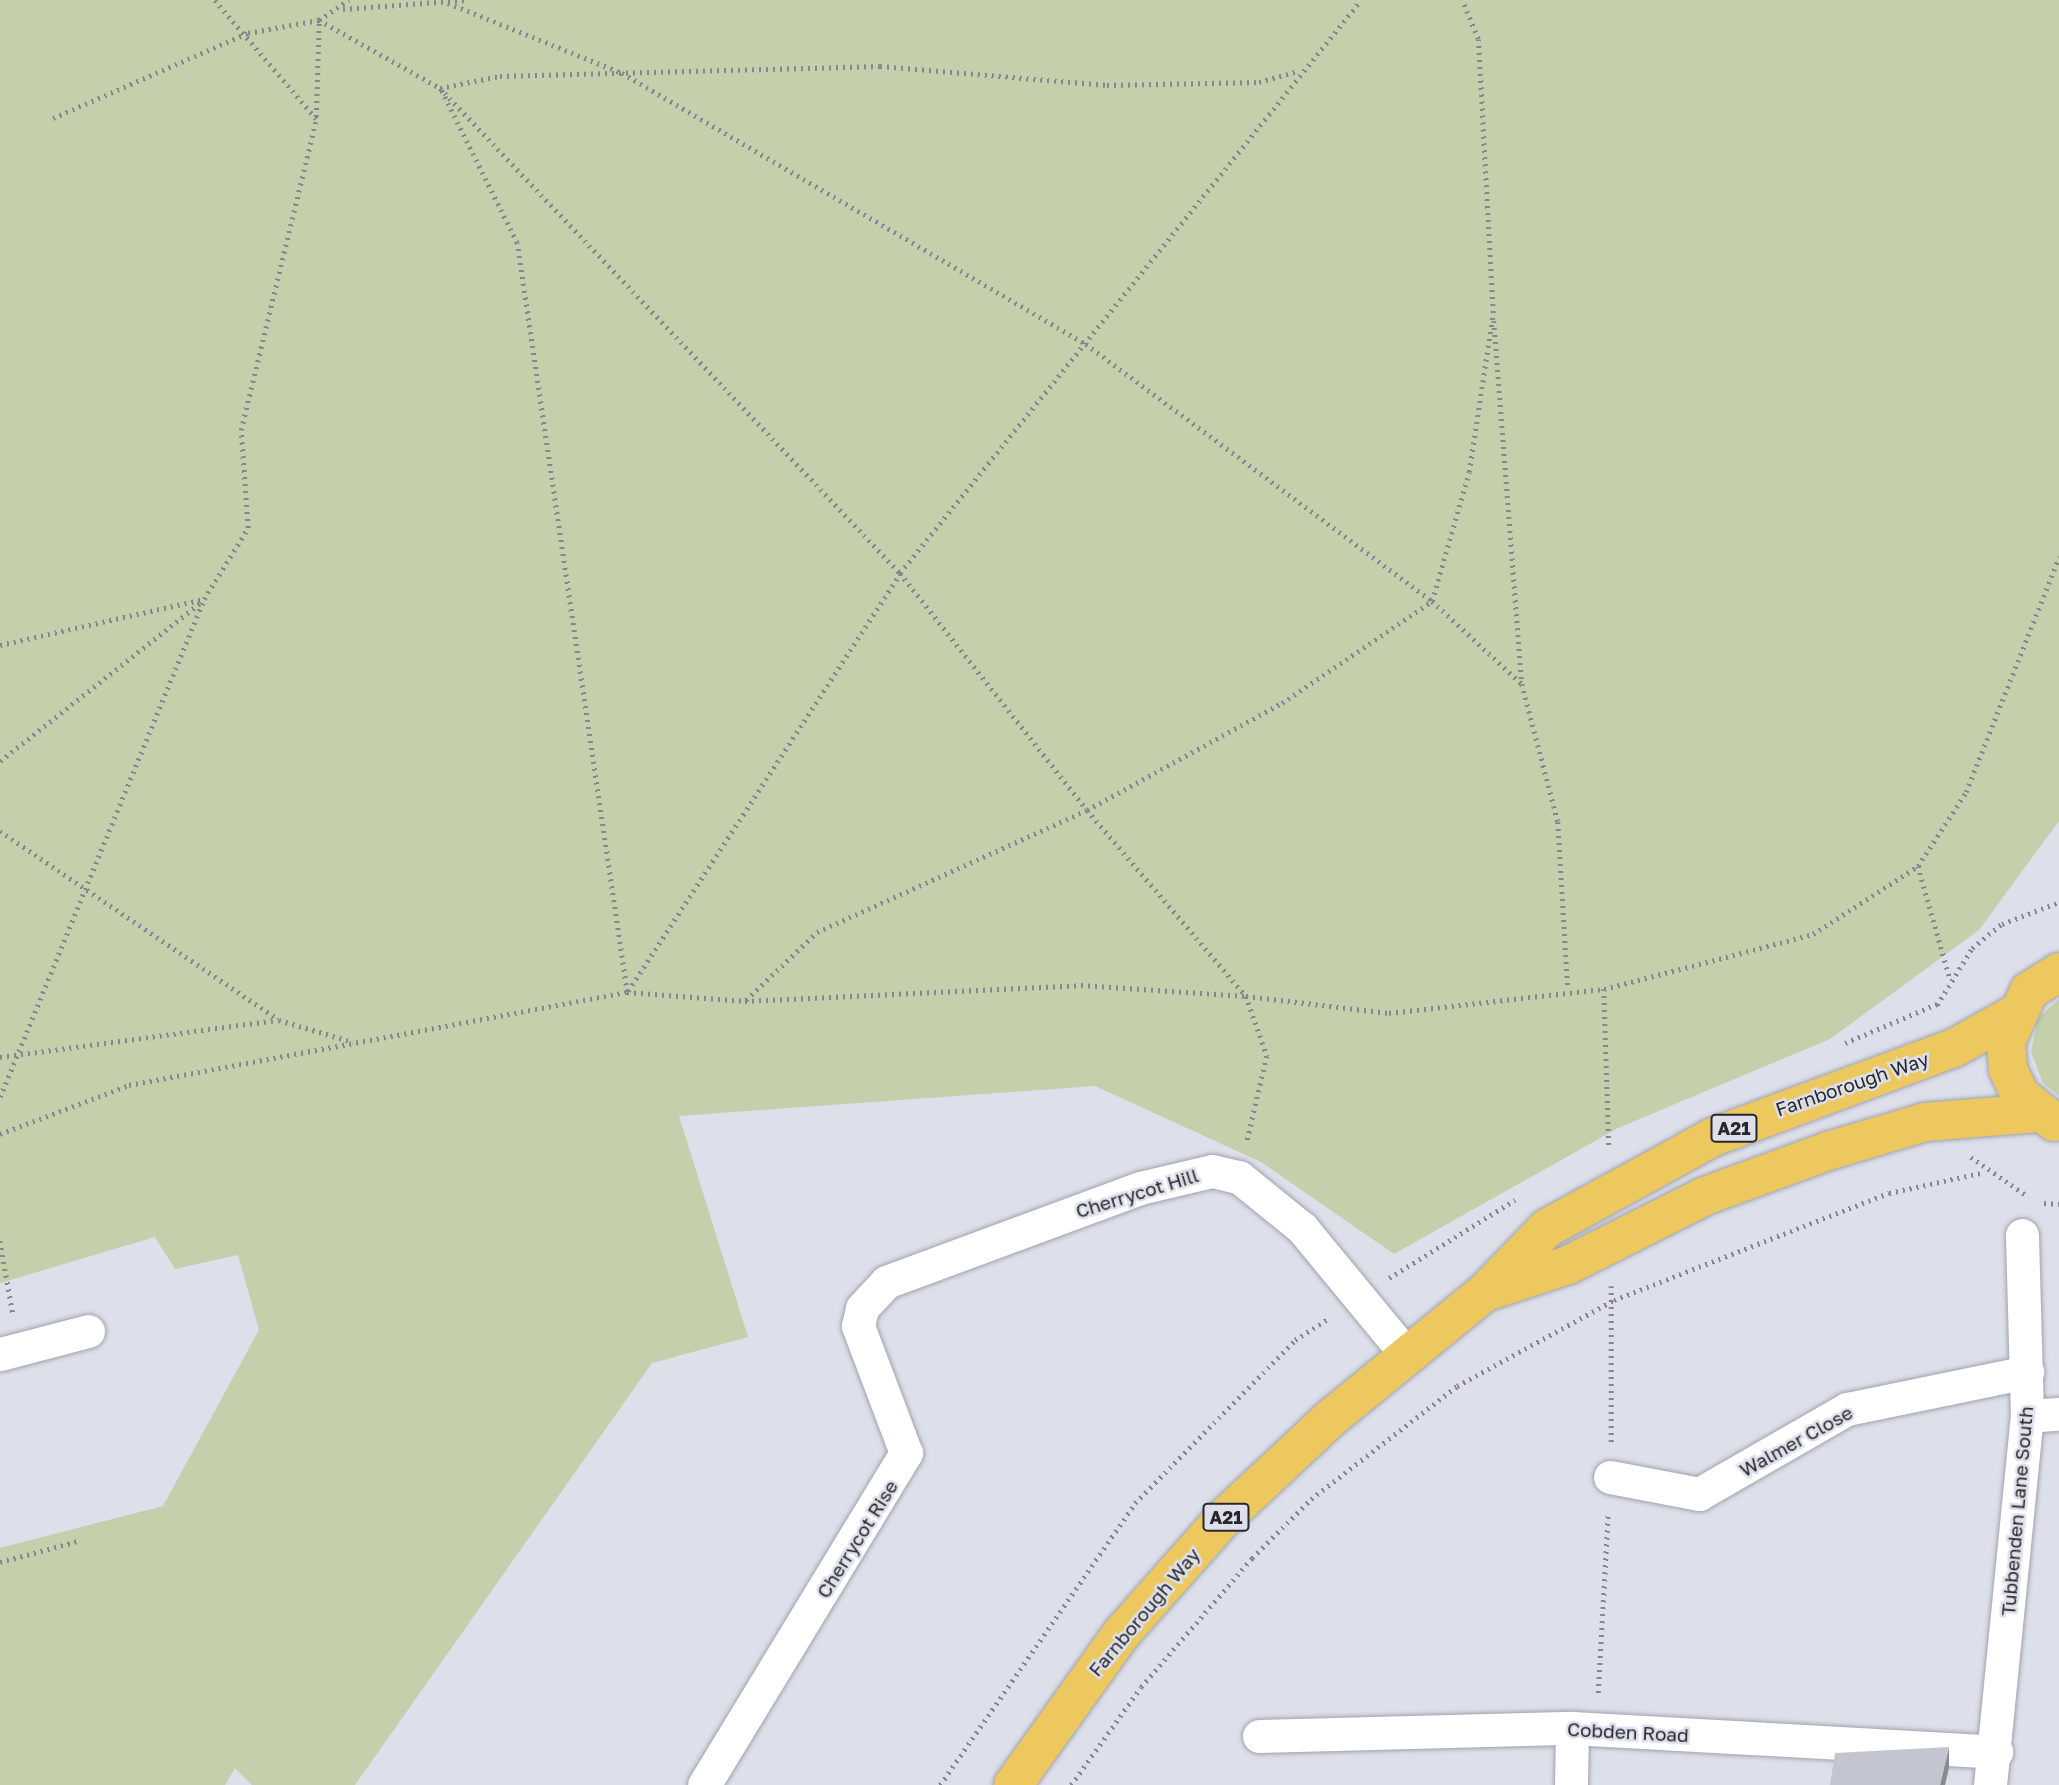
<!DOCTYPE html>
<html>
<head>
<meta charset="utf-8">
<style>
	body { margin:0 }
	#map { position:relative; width:2059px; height:1785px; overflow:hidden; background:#dddfea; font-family:"Golos Text",sans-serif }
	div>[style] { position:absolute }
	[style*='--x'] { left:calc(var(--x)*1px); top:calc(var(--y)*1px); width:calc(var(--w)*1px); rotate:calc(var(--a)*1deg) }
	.green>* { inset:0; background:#c3d0ab }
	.path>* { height:4.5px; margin-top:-2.25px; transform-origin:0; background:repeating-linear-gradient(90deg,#85868e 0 2px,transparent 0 7px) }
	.roads { filter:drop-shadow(0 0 2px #a0a3ad) drop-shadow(0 0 2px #a0a3ad) }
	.minor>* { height:33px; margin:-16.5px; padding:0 16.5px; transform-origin:16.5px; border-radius:16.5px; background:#fff }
	.trunk>* { height:38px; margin:-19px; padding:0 19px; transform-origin:19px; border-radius:19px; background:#ecc85f }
	.shaded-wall>* { inset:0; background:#888b92 }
	.building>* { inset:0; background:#c3c6d1 }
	span { translate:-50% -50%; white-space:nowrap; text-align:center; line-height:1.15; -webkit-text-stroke:5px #dddfea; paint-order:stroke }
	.shield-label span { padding:2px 5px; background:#dddfea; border:2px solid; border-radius:5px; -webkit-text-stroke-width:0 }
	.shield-label { font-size:18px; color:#27282c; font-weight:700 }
	.street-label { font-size:19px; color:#27282c }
</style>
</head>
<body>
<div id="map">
	<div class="green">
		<div style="clip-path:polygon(0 0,2059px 0,2059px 821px,1979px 930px,1830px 1039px,1618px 1128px,1394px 1254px,1261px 1162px,1095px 1086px,679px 1116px,748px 1337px,652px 1363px,355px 1785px,252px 1785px,235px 1768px,225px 1785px,0 1785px,0 1548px,163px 1506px,259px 1330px,238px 1255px,175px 1269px,155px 1237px,0 1283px)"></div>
		<div style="clip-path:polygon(2059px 999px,2059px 1096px,2043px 1083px,2031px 1052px,2038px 1018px)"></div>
	</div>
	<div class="path">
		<div style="--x:448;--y:3;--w:188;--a:21.9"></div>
		<div style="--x:622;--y:73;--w:537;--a:30.29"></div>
		<div style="--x:1086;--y:344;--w:431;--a:36.6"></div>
		<div style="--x:1432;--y:601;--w:122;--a:42.7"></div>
		<div style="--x:1522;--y:684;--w:143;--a:75.4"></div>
		<div style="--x:1558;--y:822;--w:168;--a:86.6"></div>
		<div style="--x:343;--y:9;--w:122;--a:-4.2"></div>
		<div style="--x:319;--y:20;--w:139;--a:29.3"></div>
		<div style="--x:440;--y:88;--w:668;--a:46.52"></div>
		<div style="--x:900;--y:573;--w:302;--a:51.7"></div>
		<div style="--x:1087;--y:810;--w:245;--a:49.5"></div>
		<div style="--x:1246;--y:996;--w:144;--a:6.8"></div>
		<div style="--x:1389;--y:1013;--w:216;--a:-6.4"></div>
		<div style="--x:1604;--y:989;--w:216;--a:-14.7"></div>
		<div style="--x:1813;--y:934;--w:125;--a:-32.9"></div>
		<div style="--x:1918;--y:866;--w:117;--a:74.2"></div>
		<div style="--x:316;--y:117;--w:96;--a:-88.2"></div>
		<div style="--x:53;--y:118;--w:213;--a:-23.6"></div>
		<div style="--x:248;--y:33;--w:72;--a:-10.4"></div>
		<div style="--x:319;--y:20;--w:36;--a:-34"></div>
		<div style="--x:1494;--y:321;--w:364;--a:85.6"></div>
		<div style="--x:0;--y:645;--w:209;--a:-12.7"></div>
		<div style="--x:204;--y:599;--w:84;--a:-58.2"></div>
		<div style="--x:248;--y:528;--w:98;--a:-94.1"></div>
		<div style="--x:241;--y:430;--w:320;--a:-76.4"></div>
		<div style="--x:316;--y:119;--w:157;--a:-130.6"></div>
		<div style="--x:0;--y:761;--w:256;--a:-38.3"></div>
		<div style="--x:0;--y:831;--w:336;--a:34.1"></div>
		<div style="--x:1918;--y:866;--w:88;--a:-57"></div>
		<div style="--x:1966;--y:792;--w:253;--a:-68.4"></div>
		<div style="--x:1604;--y:989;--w:158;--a:88.2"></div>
		<div style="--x:628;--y:991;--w:499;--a:-56.9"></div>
		<div style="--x:900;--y:573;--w:735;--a:-51.18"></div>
		<div style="--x:627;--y:992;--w:757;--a:-98.35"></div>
		<div style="--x:517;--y:243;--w:173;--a:-116.4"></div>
		<div style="--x:440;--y:88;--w:61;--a:-11.3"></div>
		<div style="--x:500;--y:76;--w:380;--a:-1.5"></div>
		<div style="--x:880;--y:66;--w:228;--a:4.8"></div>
		<div style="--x:1107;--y:85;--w:152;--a:-1.1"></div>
		<div style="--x:1259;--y:82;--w:41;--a:-15.8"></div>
		<div style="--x:746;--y:1000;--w:98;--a:-43.8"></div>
		<div style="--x:817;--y:932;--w:296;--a:-24.3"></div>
		<div style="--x:1087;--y:810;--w:222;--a:-28.8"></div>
		<div style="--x:1282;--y:703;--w:181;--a:-34.2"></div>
		<div style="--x:1432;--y:601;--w:134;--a:-74"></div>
		<div style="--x:1469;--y:472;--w:161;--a:-81.4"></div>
		<div style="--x:1493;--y:313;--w:274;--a:-93.1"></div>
		<div style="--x:1478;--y:39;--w:42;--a:-112.3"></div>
		<div style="--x:1937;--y:1005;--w:67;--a:-58.4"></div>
		<div style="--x:1972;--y:948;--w:38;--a:-39"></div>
		<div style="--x:2002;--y:924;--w:61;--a:-21.1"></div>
		<div style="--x:1845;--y:1043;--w:100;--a:-23"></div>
		<div style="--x:0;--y:1057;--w:281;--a:-7.6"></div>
		<div style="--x:279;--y:1020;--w:77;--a:16.6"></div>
		<div style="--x:0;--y:1097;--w:538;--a:-67.72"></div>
		<div style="--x:0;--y:1134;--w:138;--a:-20.8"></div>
		<div style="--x:129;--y:1085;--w:507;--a:-10.58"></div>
		<div style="--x:627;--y:992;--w:118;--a:4.4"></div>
		<div style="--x:745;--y:1001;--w:336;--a:-2.7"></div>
		<div style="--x:1081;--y:985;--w:165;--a:3.8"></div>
		<div style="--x:1246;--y:996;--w:64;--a:70.7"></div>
		<div style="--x:1267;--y:1056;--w:88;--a:103.1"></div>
		<div style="--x:1971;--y:1157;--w:70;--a:34.6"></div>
		<div style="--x:2044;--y:1203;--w:15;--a:4"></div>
		<div style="--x:0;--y:1241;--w:74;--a:79.9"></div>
		<div style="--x:1389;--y:1278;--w:148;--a:-31.8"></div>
		<div style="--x:1611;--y:1442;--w:156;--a:-90"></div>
		<div style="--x:0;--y:1562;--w:81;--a:-15.1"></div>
		<div style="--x:1598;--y:1693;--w:180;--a:-86.8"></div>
		<div style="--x:940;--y:1785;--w:343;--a:-55.3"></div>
		<div style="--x:1135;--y:1503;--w:228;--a:-45.5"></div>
		<div style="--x:1295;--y:1340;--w:40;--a:-32.9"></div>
		<div style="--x:1071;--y:1785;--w:120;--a:-54.5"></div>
		<div style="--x:1141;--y:1687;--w:170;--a:-49.3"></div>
		<div style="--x:1252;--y:1558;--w:83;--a:-45"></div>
		<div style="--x:1311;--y:1499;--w:185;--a:-37.7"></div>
		<div style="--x:1457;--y:1386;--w:179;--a:-28.7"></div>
		<div style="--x:1614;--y:1300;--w:295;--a:-21.3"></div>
		<div style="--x:1889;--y:1193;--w:98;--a:-12.3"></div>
	</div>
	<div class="roads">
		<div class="minor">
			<div style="--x:0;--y:1354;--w:91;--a:-14.6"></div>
			<div style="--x:2027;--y:1416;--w:32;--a:-4"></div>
			<div style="--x:1610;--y:1477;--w:91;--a:10.8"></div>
			<div style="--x:1699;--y:1494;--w:171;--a:-29.9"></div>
			<div style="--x:1847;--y:1409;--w:184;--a:-11.6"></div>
			<div style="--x:1259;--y:1736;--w:313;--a:-1.5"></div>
			<div style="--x:1572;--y:1728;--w:425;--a:3.2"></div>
			<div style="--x:704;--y:1785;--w:389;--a:-58.7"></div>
			<div style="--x:906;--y:1453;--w:136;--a:-110.7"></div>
			<div style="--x:858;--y:1326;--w:18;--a:-77"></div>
			<div style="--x:862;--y:1308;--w:35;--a:-47"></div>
			<div style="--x:886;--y:1282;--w:271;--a:-20.3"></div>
			<div style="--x:1140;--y:1188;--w:74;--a:-13.3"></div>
			<div style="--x:1212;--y:1171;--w:28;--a:13"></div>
			<div style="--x:1239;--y:1177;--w:81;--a:39"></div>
			<div style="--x:1302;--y:1228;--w:163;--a:50.5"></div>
			<div style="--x:1571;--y:1785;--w:57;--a:-89"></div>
			<div style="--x:1990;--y:1785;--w:371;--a:-84.3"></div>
			<div style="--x:2027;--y:1416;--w:181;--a:-91.6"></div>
		</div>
		<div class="trunk">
			<div style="--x:2054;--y:1122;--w:43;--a:-141.5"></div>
			<div style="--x:2020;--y:1095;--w:29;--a:-115"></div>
			<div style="--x:2008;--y:1069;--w:27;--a:-94"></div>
			<div style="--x:2006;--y:1042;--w:56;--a:-65.7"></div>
			<div style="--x:2029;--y:991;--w:36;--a:-32"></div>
			<div style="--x:1492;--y:1290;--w:80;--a:-18.2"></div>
			<div style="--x:1568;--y:1265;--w:153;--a:-26.7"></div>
			<div style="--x:1705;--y:1196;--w:131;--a:-20.1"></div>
			<div style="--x:1828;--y:1151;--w:101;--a:-16.6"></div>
			<div style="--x:1925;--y:1122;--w:113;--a:-4.6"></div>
			<div style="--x:1013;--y:1785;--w:187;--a:-54.4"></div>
			<div style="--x:1122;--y:1633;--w:151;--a:-48.5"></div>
			<div style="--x:1222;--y:1520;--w:149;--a:-43.1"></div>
			<div style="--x:1331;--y:1418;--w:199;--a:-39.3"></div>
			<div style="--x:1485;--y:1292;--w:89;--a:-45.9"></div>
			<div style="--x:1547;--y:1228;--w:189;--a:-28.7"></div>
			<div style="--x:1713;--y:1137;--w:257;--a:-20.3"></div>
			<div style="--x:1954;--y:1048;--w:68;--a:-29.2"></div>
		</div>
	</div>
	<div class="shaded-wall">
		<div style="clip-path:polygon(1949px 1747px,1949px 1768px,1945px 1785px,1940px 1785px)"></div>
	</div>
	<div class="building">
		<div style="clip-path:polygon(1949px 1747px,1940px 1785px,1830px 1785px,1835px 1753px)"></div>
	</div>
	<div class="shield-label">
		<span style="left:1734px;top:1128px">A21</span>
		<span style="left:1226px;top:1517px">A21</span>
	</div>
	<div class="street-label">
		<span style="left:1852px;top:1084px;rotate:-19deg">Farnborough Way</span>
		<span style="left:1137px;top:1193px;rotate:-17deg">Cherrycot Hill</span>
		<span style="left:1796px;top:1441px;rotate:-29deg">Walmer Close</span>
		<span style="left:2017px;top:1511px;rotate:-85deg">Tubbenden Lane South</span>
		<span style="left:857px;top:1539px;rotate:-58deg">Cherrycot Rise</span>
		<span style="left:1144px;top:1612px;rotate:-50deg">Farnborough Way</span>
		<span style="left:1628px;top:1732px;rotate:3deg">Cobden Road</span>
	</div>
</div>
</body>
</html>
